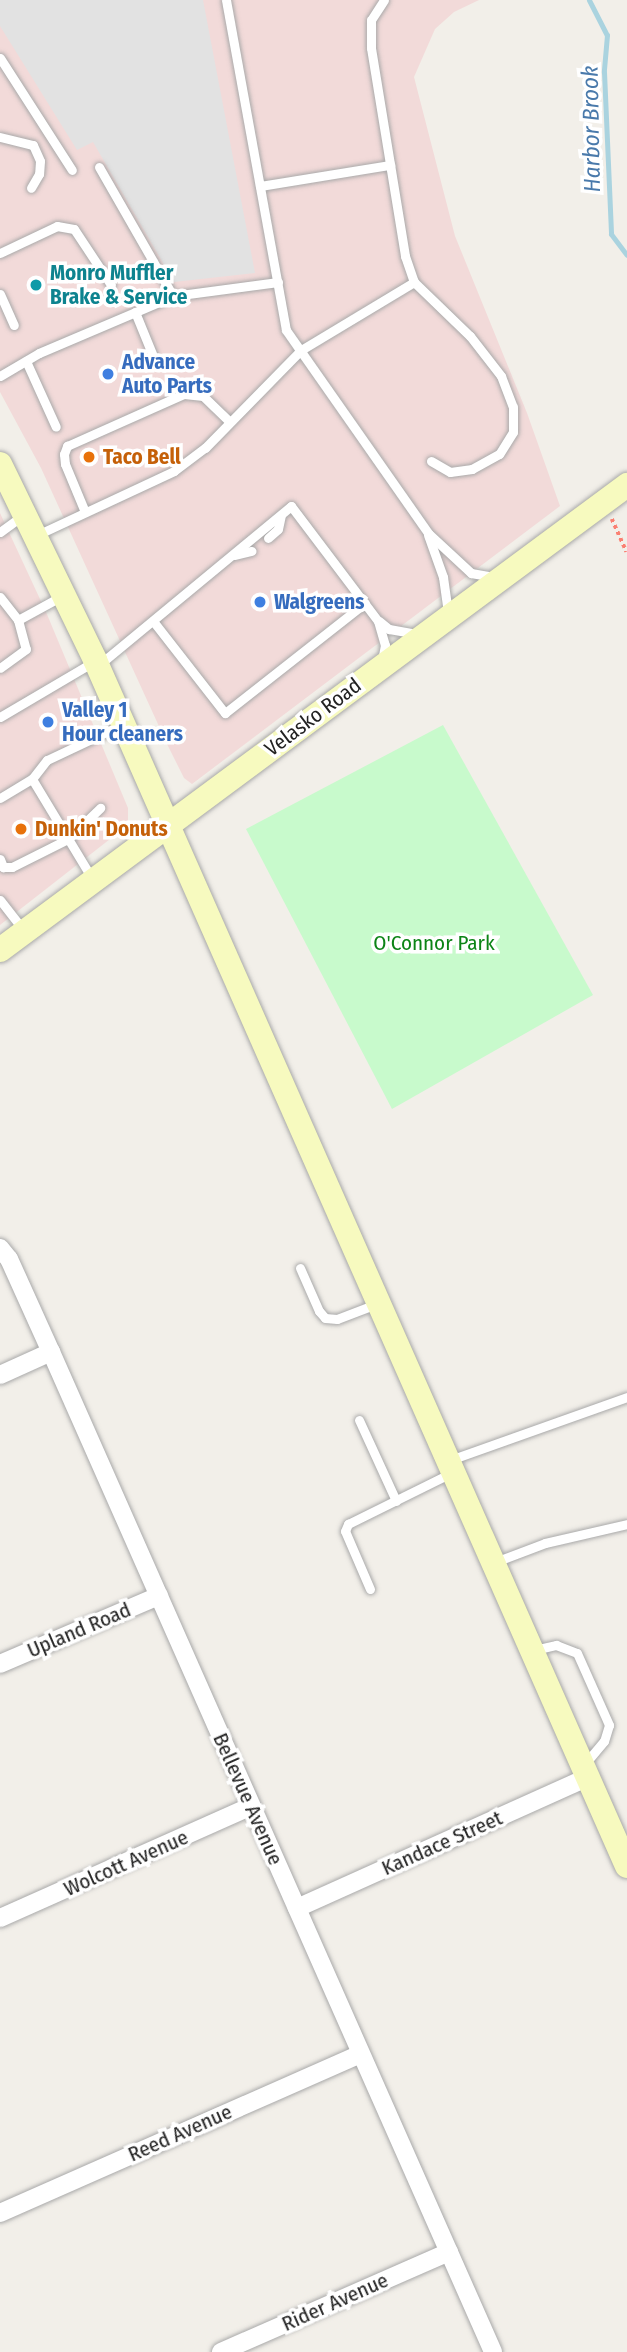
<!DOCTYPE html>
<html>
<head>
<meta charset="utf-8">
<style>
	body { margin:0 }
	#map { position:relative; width:627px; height:2352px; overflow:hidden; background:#f2efe9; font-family:"Fira Sans Condensed",sans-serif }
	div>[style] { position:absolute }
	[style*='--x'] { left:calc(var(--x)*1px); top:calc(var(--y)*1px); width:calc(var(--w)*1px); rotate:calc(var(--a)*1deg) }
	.commercial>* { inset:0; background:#f2dad9 }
	.park>* { inset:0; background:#c8facc }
	.parking>* { inset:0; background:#e2e2e2 }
	.stream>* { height:5px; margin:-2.5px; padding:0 2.5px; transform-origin:2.5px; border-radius:2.5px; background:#aad3df }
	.path>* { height:3.5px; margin-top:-1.75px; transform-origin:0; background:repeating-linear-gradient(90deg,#fa8072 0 3.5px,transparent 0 7px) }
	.roads { filter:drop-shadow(0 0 2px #a9a9a9) drop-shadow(0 0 2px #a9a9a9) }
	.lane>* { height:9px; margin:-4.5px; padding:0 4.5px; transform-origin:4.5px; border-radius:4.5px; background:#fff }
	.street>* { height:18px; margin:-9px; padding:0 9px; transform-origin:9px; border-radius:9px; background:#fff }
	.secondary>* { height:24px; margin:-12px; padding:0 12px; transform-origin:12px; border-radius:12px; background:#f7fabf }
	.dots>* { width:19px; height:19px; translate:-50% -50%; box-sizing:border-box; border:4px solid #fff; border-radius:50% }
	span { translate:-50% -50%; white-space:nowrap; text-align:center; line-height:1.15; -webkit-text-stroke:7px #fff; paint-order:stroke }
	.culture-label { font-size:21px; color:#0d838f; font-weight:700 }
	.left { translate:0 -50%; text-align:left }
	.shop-label { font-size:21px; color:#366cbe; font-weight:700 }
	.food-label { font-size:21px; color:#c56008; font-weight:700 }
	.street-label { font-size:21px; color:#222 }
	.park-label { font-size:21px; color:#0c8416 }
	.water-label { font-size:23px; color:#4a7aab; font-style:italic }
</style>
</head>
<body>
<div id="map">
	<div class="commercial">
		<div style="clip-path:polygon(0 0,479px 0,454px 12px,435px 29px,414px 77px,455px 236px,527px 413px,560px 506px,192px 784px,184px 778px,168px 746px,41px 468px,0 392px)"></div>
		<div style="clip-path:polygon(0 513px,46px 612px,128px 808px,128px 825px,0 925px)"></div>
	</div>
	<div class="park">
		<div style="clip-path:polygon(443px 725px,593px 995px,392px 1109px,246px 829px)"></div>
	</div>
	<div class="parking">
		<div style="clip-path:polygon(0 0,203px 0,255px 273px,174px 282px,93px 142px,77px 150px,0 26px)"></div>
	</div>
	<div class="stream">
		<div style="--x:589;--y:0;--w:39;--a:63"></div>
		<div style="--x:607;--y:35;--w:37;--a:95"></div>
		<div style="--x:604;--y:72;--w:162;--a:87.5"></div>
		<div style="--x:611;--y:234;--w:26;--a:53"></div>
	</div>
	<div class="path">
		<div style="--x:612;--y:519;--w:36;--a:66"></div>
	</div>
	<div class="roads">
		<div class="lane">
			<div style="--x:226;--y:0;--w:335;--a:79.7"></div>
			<div style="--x:286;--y:330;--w:248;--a:55"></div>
			<div style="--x:428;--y:533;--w:59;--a:42.9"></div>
			<div style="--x:471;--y:573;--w:23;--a:10"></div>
			<div style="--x:384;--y:0;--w:24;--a:123"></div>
			<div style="--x:371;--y:20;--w:28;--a:90"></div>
			<div style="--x:371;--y:48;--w:211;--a:80.7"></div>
			<div style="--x:405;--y:256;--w:28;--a:71"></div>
			<div style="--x:414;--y:282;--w:78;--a:44"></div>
			<div style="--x:470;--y:336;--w:51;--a:52.2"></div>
			<div style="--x:501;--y:376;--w:33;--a:69"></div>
			<div style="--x:513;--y:407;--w:25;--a:90"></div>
			<div style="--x:513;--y:432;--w:26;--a:122"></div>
			<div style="--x:499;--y:454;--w:31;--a:151"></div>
			<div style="--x:472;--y:469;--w:22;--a:172"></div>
			<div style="--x:450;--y:472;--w:22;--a:-150"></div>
			<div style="--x:0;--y:58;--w:133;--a:57.3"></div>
			<div style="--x:0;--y:137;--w:34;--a:14"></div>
			<div style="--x:33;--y:145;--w:17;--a:66"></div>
			<div style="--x:40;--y:161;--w:13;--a:94"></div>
			<div style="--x:39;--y:174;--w:16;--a:120"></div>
			<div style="--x:99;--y:167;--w:149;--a:60.2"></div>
			<div style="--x:260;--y:186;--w:132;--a:-9.2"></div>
			<div style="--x:0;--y:253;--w:63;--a:-25.3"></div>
			<div style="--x:57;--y:226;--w:17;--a:10"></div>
			<div style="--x:74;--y:229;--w:67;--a:56.5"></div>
			<div style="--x:0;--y:294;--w:34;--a:66"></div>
			<div style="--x:135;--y:312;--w:53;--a:67.8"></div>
			<div style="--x:26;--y:361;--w:72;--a:65.6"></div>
			<div style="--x:0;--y:376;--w:45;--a:-30.5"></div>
			<div style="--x:39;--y:353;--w:146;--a:-23"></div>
			<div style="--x:173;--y:296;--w:106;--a:-7.6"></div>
			<div style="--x:85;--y:512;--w:52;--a:-112.6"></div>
			<div style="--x:65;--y:464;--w:10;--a:-96"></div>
			<div style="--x:64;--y:454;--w:9;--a:-69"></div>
			<div style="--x:67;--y:446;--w:128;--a:-24"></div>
			<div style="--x:184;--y:394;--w:19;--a:6"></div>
			<div style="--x:203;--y:396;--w:37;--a:44"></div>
			<div style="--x:0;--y:532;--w:29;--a:-36"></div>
			<div style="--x:37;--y:535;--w:151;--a:-25"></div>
			<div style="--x:174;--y:471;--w:39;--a:-37"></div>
			<div style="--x:205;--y:448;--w:137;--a:-45.6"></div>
			<div style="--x:301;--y:350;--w:132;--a:-31"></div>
			<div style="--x:428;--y:535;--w:45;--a:70.3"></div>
			<div style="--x:443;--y:577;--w:35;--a:82"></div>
			<div style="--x:268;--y:538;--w:13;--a:-42"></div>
			<div style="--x:278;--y:529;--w:14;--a:-78"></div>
			<div style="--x:234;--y:555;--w:18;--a:-13"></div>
			<div style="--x:0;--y:597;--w:29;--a:52"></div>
			<div style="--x:18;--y:620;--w:30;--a:75"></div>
			<div style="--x:26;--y:649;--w:32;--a:144"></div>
			<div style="--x:18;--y:620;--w:50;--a:-28.6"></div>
			<div style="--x:153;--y:621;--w:117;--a:52"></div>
			<div style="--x:225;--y:713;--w:178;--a:-38.2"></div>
			<div style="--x:379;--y:621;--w:13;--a:39"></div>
			<div style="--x:389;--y:629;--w:28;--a:10"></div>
			<div style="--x:100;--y:664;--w:248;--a:-39.6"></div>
			<div style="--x:291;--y:506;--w:144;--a:52.9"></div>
			<div style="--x:378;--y:621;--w:25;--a:74"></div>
			<div style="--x:385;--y:645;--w:16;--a:101"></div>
			<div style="--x:0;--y:717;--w:110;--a:-30.5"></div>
			<div style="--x:0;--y:798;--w:37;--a:-31"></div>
			<div style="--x:0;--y:859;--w:9;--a:69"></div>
			<div style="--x:3;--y:867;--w:9;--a:0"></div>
			<div style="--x:12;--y:867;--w:63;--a:-26.6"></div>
			<div style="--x:68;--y:839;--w:45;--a:-44.1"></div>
			<div style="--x:93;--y:880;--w:118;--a:-121.1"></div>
			<div style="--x:32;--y:779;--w:24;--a:-52"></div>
			<div style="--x:47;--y:760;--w:82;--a:-25.3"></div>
			<div style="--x:0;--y:900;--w:39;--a:52"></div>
			<div style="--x:300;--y:1268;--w:47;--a:66.2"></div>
			<div style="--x:319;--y:1311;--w:9;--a:49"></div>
			<div style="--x:325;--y:1318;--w:12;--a:5"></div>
			<div style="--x:337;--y:1319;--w:42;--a:-21"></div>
			<div style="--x:359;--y:1420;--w:89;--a:65.4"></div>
			<div style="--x:450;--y:1460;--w:188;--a:-19.6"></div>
			<div style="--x:495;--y:1562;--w:53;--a:-20.8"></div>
			<div style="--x:545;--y:1543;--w:84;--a:-13"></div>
			<div style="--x:370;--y:1589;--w:63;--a:-113.3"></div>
			<div style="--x:345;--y:1531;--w:8;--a:-67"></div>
			<div style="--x:348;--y:1524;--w:115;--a:-26.3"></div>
			<div style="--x:534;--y:1650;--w:23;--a:-13"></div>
			<div style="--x:556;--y:1645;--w:22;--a:21"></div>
			<div style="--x:577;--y:1653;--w:79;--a:66"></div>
			<div style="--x:609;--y:1725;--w:17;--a:107"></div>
			<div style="--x:604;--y:1741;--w:31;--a:130"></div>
		</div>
		<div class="street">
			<div style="--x:0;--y:1248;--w:14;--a:51"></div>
			<div style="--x:9;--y:1259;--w:102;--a:65.7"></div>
			<div style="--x:51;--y:1352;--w:1093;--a:66.15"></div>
			<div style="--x:0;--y:1375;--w:56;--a:-24.3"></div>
			<div style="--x:0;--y:1664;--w:173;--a:-23.2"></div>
			<div style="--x:297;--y:1908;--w:319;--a:-24.2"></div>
			<div style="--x:0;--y:1918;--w:275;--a:-24"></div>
			<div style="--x:0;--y:2213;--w:394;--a:-23.8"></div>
			<div style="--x:221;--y:2352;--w:249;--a:-23.7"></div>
		</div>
		<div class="secondary">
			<div style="--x:0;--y:464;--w:218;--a:64.1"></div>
			<div style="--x:95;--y:660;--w:1318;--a:66.2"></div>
			<div style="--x:0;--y:950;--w:781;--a:-36.56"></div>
		</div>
	</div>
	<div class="dots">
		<div style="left:36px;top:285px;background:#0f9aa8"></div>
		<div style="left:108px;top:374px;background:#3f7fe0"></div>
		<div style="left:89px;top:457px;background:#e8710a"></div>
		<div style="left:260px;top:602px;background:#3f7fe0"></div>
		<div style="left:48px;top:722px;background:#3f7fe0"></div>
		<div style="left:21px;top:829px;background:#e8710a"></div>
	</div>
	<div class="culture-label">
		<span class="left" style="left:50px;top:285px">Monro Muffler<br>Brake &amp; Service</span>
	</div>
	<div class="shop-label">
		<span class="left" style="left:122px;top:374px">Advance<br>Auto Parts</span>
		<span class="left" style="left:274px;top:602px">Walgreens</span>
		<span class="left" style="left:62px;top:722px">Valley 1<br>Hour cleaners</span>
	</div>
	<div class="food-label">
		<span class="left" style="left:103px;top:457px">Taco Bell</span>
		<span class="left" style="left:35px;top:829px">Dunkin' Donuts</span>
	</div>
	<div class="street-label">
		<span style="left:313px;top:717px;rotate:-37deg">Velasko Road</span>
		<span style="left:79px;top:1630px;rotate:-23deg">Upland Road</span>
		<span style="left:248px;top:1799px;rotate:66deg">Bellevue Avenue</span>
		<span style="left:442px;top:1843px;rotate:-24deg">Kandace Street</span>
		<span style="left:126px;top:1863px;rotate:-24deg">Wolcott Avenue</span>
		<span style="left:180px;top:2133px;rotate:-24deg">Reed Avenue</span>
		<span style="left:335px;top:2302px;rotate:-24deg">Rider Avenue</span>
	</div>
	<div class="park-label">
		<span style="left:434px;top:943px">O'Connor Park</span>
	</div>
	<div class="water-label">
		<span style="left:591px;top:129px;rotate:-91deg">Harbor Brook</span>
	</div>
</div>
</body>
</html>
